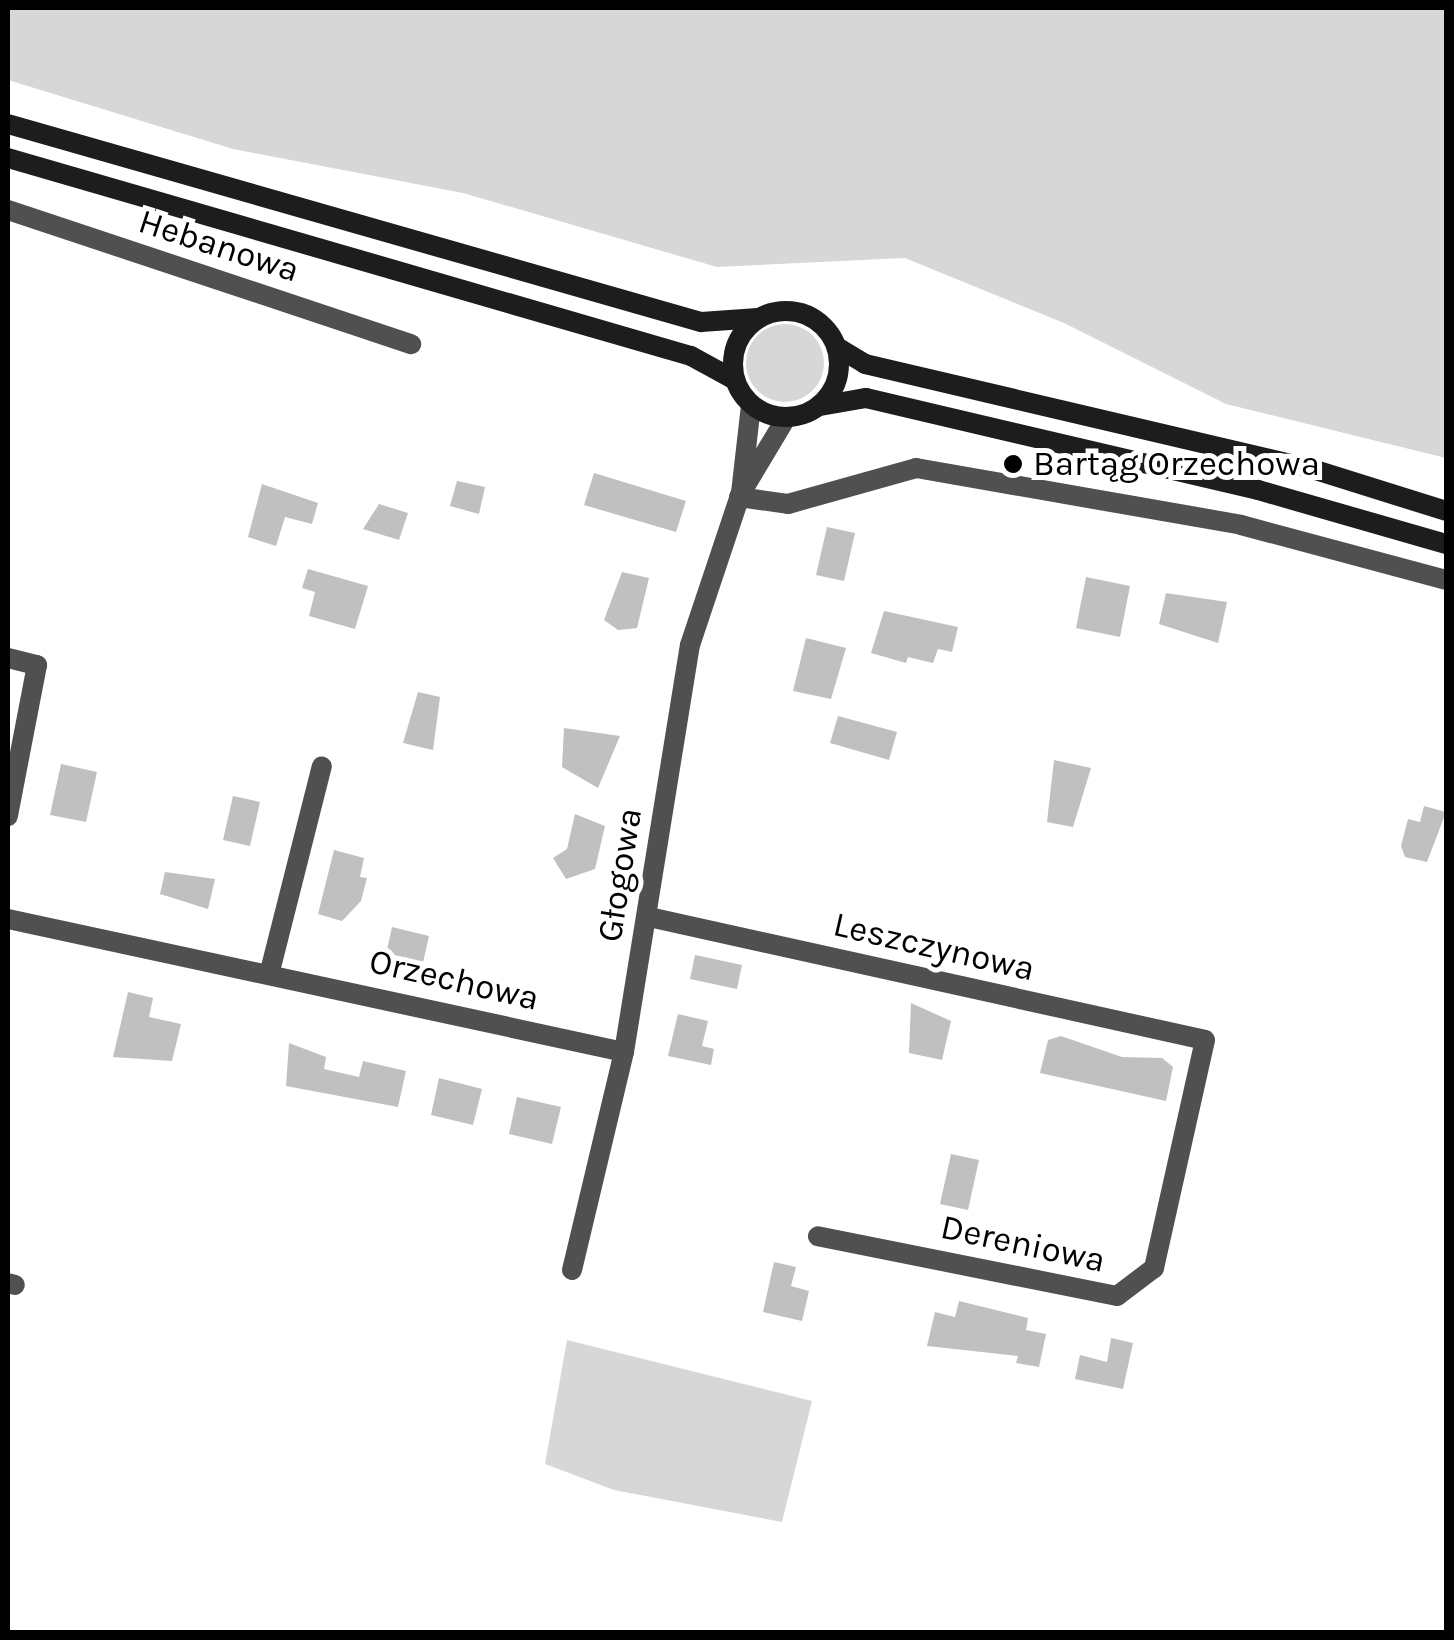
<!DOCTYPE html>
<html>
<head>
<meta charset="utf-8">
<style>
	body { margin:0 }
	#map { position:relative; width:1454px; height:1640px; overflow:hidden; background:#fff; font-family:Karla,sans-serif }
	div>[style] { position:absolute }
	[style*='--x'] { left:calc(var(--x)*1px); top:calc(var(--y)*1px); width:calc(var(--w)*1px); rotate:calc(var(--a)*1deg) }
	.green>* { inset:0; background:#d7d7d7 }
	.round { border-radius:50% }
	.building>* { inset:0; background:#c0c0c0 }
	.street>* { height:20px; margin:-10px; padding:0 10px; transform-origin:10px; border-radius:10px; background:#505050 }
	.secondary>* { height:20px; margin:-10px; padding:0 10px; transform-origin:10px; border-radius:10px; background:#1d1d1d }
	.secondary>.ring { margin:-10px; padding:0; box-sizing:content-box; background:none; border:20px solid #1d1d1d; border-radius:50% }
	.dots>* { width:28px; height:28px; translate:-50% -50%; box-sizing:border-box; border:5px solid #fff; border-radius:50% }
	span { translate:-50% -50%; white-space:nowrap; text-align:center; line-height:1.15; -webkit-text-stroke:10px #fff; paint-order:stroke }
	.street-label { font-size:35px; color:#000 }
	.poi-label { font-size:35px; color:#000 }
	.left { translate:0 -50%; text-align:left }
	.frame { position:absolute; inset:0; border:10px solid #000; pointer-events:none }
</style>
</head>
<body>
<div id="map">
	<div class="green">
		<div style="clip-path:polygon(8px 8px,1446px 8px,1446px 458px,1226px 404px,1064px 323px,905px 258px,717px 267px,463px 193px,233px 149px,8px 80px)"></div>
		<div class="round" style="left:746px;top:324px;width:78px;height:78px"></div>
		<div style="clip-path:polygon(567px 1340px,812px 1401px,782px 1522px,614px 1490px,545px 1464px)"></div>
	</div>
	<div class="building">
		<div style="clip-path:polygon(594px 473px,686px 501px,676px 532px,584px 505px)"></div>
		<div style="clip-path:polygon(457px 481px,485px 487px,479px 514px,450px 506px)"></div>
		<div style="clip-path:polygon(262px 484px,318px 503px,312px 524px,285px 517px,276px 546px,248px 537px)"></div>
		<div style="clip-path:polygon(379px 504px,408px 513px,399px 540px,363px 529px)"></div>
		<div style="clip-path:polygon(827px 527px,855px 533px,844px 581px,816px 575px)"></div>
		<div style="clip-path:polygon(308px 569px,368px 586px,355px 629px,309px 616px,315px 592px,302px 588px)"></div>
		<div style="clip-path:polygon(622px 572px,649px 578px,637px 628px,618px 630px,604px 620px)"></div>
		<div style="clip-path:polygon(1086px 577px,1130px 586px,1120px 637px,1076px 628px)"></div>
		<div style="clip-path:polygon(1166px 593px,1227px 602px,1218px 643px,1159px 624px)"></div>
		<div style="clip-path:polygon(884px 611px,958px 627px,952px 652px,938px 649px,933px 663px,908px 657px,906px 663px,871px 653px)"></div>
		<div style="clip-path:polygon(806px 638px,846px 648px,831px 699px,793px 691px)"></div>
		<div style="clip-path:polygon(418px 692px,440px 697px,433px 750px,403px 743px)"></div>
		<div style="clip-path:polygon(838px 716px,897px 732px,889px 760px,830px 743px)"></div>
		<div style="clip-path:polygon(564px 728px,620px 736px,598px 788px,562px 767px)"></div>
		<div style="clip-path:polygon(1054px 760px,1091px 768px,1073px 827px,1047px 822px)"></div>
		<div style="clip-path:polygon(61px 764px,97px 772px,86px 822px,50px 815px)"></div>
		<div style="clip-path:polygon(233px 796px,260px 802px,250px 846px,223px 840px)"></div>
		<div style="clip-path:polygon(1424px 806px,1446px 812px,1427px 862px,1405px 857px,1401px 846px,1408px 819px,1420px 822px)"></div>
		<div style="clip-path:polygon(575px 814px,605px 826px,595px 869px,566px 879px,553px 858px,567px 849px)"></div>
		<div style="clip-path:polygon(334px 850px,364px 858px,360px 877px,367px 878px,361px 901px,342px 921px,318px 914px)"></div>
		<div style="clip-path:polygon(165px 872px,215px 879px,208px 909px,160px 894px)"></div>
		<div style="clip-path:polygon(392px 927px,429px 936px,422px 967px,385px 959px)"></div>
		<div style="clip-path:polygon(695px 955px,742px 965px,737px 989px,690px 979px)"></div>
		<div style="clip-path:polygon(128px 992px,153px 998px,149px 1017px,181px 1024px,172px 1061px,113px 1057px)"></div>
		<div style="clip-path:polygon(911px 1003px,951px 1021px,942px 1060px,909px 1053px)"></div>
		<div style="clip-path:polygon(678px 1014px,708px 1021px,702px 1046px,714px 1049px,711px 1065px,668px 1056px)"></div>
		<div style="clip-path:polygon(1061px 1036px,1122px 1057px,1162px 1058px,1173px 1067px,1166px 1101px,1040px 1073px,1048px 1040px)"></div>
		<div style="clip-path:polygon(289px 1043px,326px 1057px,324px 1069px,359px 1077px,363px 1061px,406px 1071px,398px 1107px,286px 1086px)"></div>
		<div style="clip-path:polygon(439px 1078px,482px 1089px,473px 1125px,431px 1115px)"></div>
		<div style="clip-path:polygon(517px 1097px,561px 1107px,552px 1144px,509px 1134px)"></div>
		<div style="clip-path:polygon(951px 1154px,979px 1160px,968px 1210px,940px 1204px)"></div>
		<div style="clip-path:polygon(774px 1262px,796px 1267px,791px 1286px,809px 1291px,802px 1321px,763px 1312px)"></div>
		<div style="clip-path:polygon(959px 1301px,1028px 1318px,1026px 1330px,1046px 1334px,1039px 1367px,1016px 1363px,1018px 1356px,927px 1346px,935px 1312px,955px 1317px)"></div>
		<div style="clip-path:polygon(1111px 1338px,1133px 1343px,1123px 1389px,1075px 1379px,1080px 1355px,1107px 1362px)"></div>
	</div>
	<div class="street">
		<div style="--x:8;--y:210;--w:425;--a:18.4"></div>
		<div style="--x:741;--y:493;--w:89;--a:-83.5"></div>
		<div style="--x:739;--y:497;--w:49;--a:8.1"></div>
		<div style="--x:788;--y:504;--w:133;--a:-15.7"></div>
		<div style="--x:916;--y:468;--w:330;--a:9.9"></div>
		<div style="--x:1241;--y:525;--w:212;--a:15"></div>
		<div style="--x:8;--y:658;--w:30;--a:14"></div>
		<div style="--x:37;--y:665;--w:154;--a:100.9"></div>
		<div style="--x:649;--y:917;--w:569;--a:12.47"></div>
		<div style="--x:1205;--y:1040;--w:234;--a:102.6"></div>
		<div style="--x:1154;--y:1268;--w:46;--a:142.9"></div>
		<div style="--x:1117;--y:1296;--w:305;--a:-168.7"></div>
		<div style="--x:8;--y:919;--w:630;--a:12.18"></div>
		<div style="--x:270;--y:971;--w:211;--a:-75.8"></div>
		<div style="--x:572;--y:1270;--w:224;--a:-76.6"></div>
		<div style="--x:624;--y:1052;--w:412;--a:-80.8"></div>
		<div style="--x:690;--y:645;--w:160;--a:-71.5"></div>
		<div style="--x:741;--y:493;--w:87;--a:-59"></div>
		<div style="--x:8;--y:1283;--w:7;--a:16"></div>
	</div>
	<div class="secondary">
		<div style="--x:8;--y:124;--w:721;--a:15.95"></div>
		<div style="--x:701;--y:322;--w:57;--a:-4"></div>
		<div style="--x:8;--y:158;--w:711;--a:16.17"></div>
		<div style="--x:691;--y:356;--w:50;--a:28.6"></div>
		<div class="ring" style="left:733px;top:311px;width:86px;height:86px"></div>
		<div style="--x:837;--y:347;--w:33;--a:31"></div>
		<div style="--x:865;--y:364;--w:456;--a:13.2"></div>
		<div style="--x:1309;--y:468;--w:144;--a:17.4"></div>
		<div style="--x:820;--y:406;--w:47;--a:-9.9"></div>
		<div style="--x:866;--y:398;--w:403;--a:13.2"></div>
		<div style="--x:1258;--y:490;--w:196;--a:16"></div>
	</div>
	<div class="dots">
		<div style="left:1013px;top:464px;background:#000"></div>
	</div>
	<div class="street-label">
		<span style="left:219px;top:246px;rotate:18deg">Hebanowa</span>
		<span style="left:620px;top:875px;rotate:-81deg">Głogowa</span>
		<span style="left:934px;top:947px;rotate:13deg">Leszczynowa</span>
		<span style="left:454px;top:980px;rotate:13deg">Orzechowa</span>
		<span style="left:1023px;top:1244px;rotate:12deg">Dereniowa</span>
	</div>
	<div class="poi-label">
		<span class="left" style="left:1033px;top:464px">Bartąg Orzechowa</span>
	</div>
	<div class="frame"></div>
</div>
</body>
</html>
